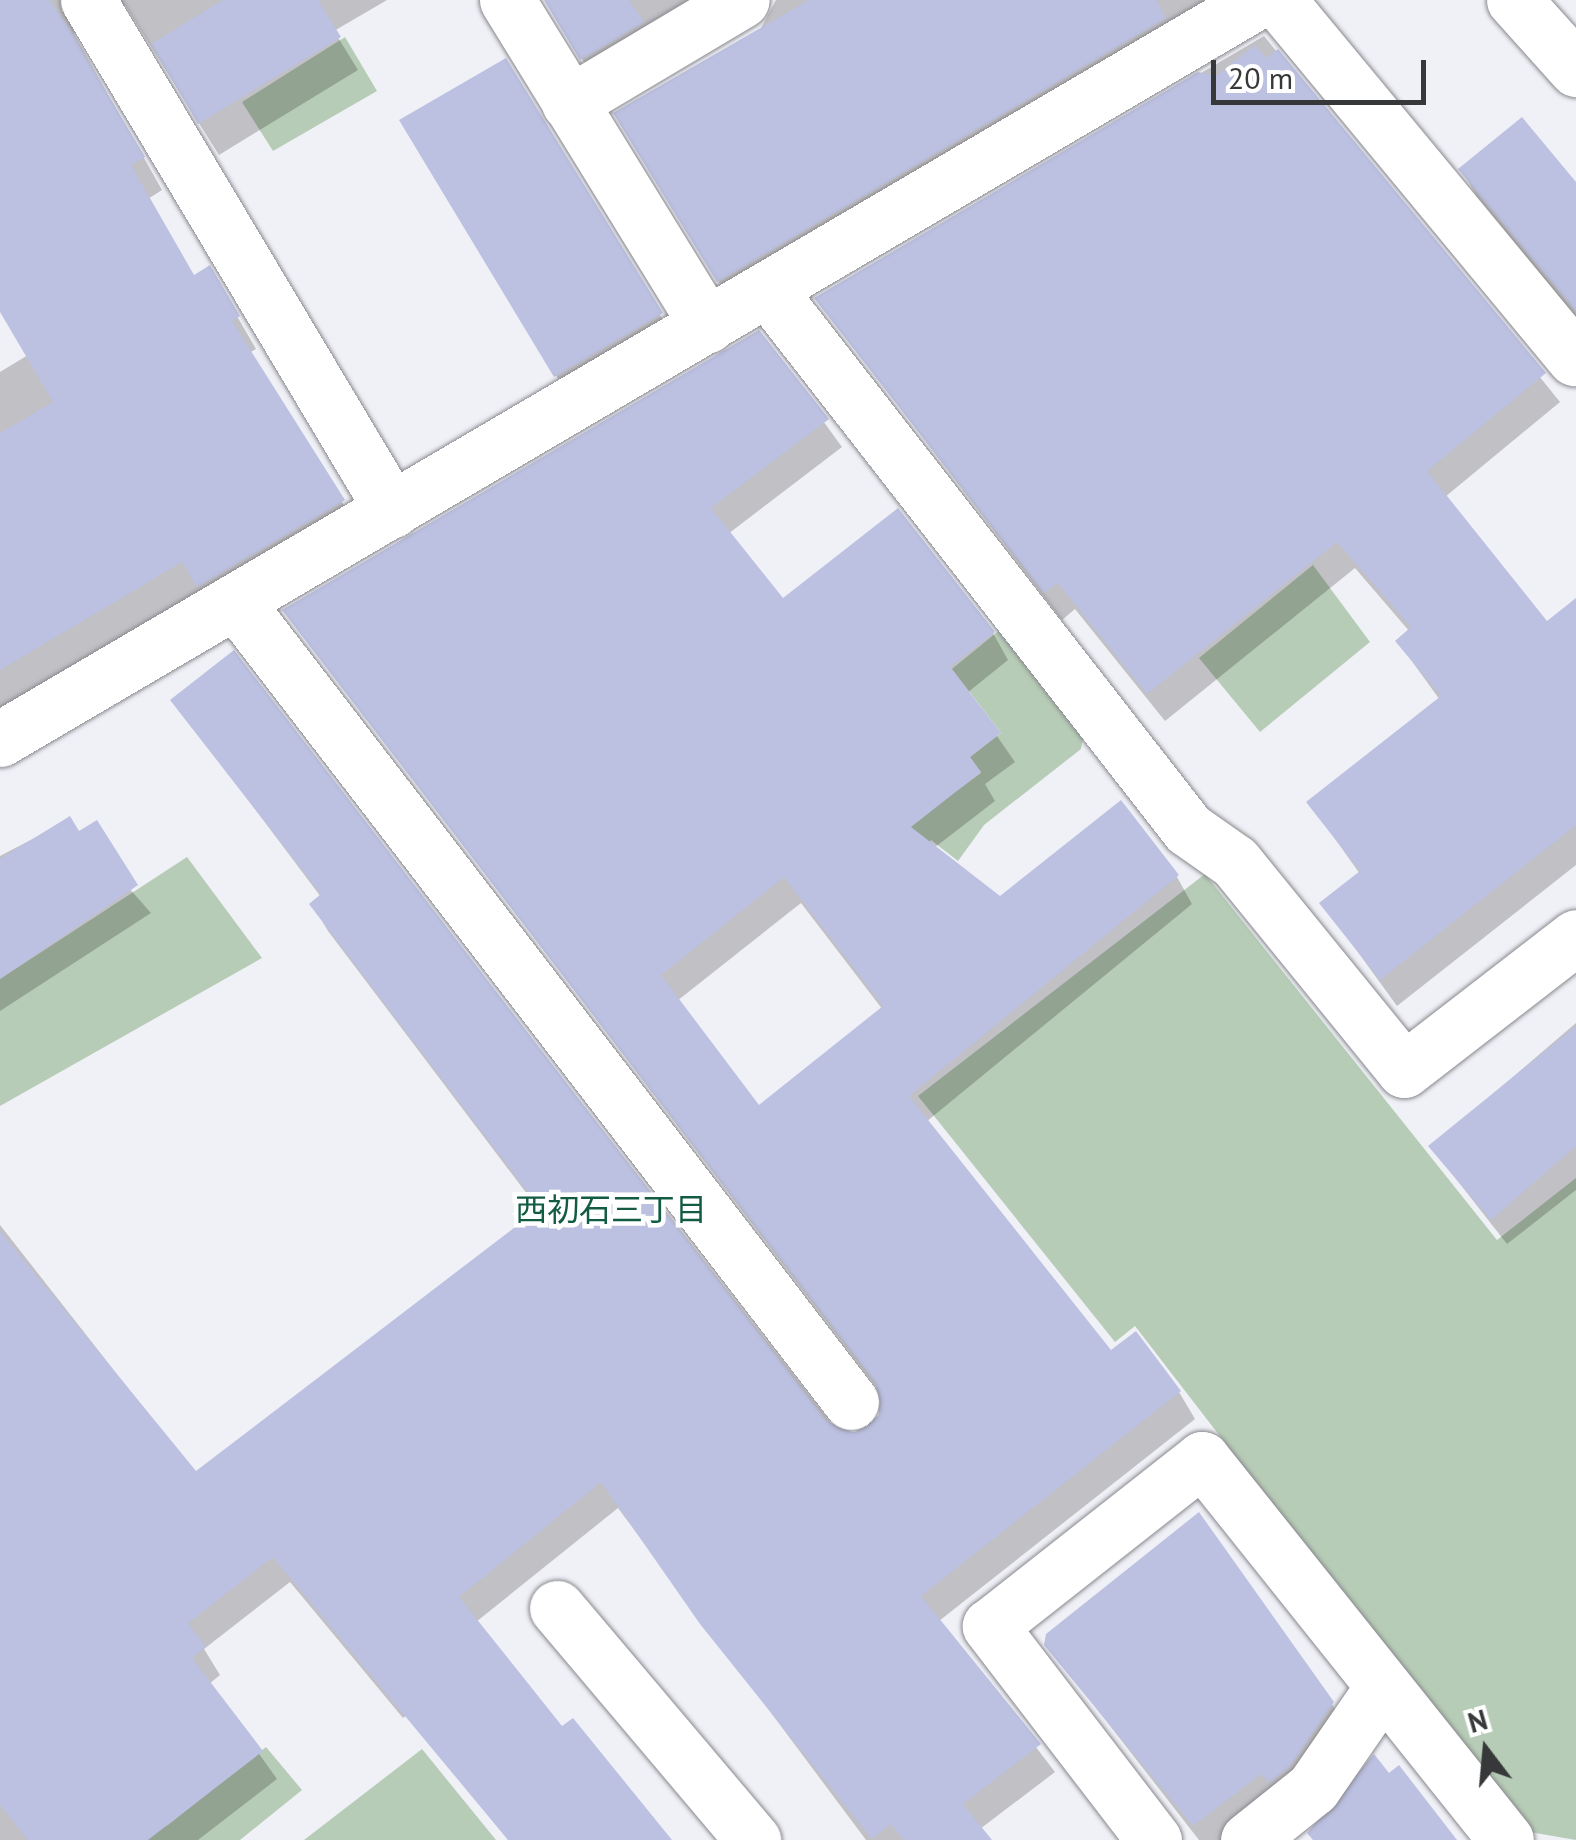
<!DOCTYPE html>
<html>
<head>
<meta charset="utf-8">
<style>
	body { margin:0 }
	#map { position:relative; width:1576px; height:1840px; overflow:hidden; background:#f0f1f7; font-family:"PT Sans","Noto Sans JP",sans-serif }
	div>[style] { position:absolute }
	[style*='--x'] { left:calc(var(--x)*1px); top:calc(var(--y)*1px); width:calc(var(--w)*1px); rotate:calc(var(--a)*1deg) }
	.green>* { inset:0; background:#b7ccb6 }
	.shadow>* { inset:0; background:#0003 }
	.building>* { inset:0; background:#bcc0e1 }
	.roads { filter:drop-shadow(0 0 2px #88888e) drop-shadow(0 0 2px #88888e) }
	.minor>* { height:55px; margin:-27.5px; padding:0 27.5px; transform-origin:27.5px; border-radius:27.5px; background:#fff }
	span { translate:-50% -50%; white-space:nowrap; text-align:center; line-height:1.15; -webkit-text-stroke:9px #fff; paint-order:stroke }
	.neighbourhood-label { font-size:32px; color:#135b42 }
	.north { position:absolute; left:1436px; top:1700px; width:100px; height:100px; -webkit-text-stroke:8px #fff; paint-order:stroke; rotate:344deg; font-size:28px; font-weight:700; line-height:40px; text-align:center; color:#37383a }
	.north::after { content:''; display:block; margin:auto; width:35px; height:45px; background:#37383a; clip-path:polygon(50% 0,100% 100%,50% 72%,0 100%) }
	.scale { position:absolute; left:1211px; top:60px; width:215px; height:45px; box-sizing:border-box; border:5px solid #37383a; border-top:0; padding-left:12px; font-size:30px; line-height:35px; white-space:nowrap; color:#37383a; -webkit-text-stroke:8px #fff; paint-order:stroke }
</style>
</head>
<body>
<div id="map">
	<div class="green">
		<div style="clip-path:polygon(345px 37px,377px 91px,273px 151px,242px 102px)"></div>
		<div style="clip-path:polygon(1313px 565px,1370px 642px,1260px 732px,1199px 658px)"></div>
		<div style="clip-path:polygon(1002px 628px,1084px 733px,1081px 749px,984px 825px,958px 861px,931px 840px,900px 884px,867px 839px,947px 776px,958px 790px,981px 773px,970px 757px,1001px 733px,952px 669px)"></div>
		<div style="clip-path:polygon(187px 857px,262px 958px,0 1106px,0 979px)"></div>
		<div style="clip-path:polygon(1205px 874px,1497px 1240px,1576px 1178px,1576px 1840px,1524px 1831px,1135px 1326px,1115px 1342px,918px 1096px)"></div>
		<div style="clip-path:polygon(266px 1747px,302px 1790px,240px 1840px,126px 1840px,168px 1825px)"></div>
		<div style="clip-path:polygon(422px 1749px,496px 1840px,304px 1840px)"></div>
	</div>
	<div class="shadow">
		<div style="clip-path:polygon(0 0,387px 0,334px 31px,358px 70px,219px 155px,125px 5px,91px 5px,74px 34px,162px 190px,148px 199px,193px 278px,209px 268px,256px 349px,249px 353px,362px 534px,0 714px,0 372px,28px 355px,0 308px)"></div>
		<div style="clip-path:polygon(545px 0,772px 0,744px 0,599px 86px)"></div>
		<div style="clip-path:polygon(776px 0,1261px 0,735px 309px,633px 142px,761px 28px)"></div>
		<div style="clip-path:polygon(1264px 36px,1560px 402px,1445px 497px,1546px 625px,1576px 601px,1576px 865px,1397px 1006px,1323px 904px,1360px 874px,1309px 802px,1440px 700px,1398px 642px,1410px 632px,1355px 568px,1165px 721px,1075px 609px,1062px 620px,817px 299px)"></div>
		<div style="clip-path:polygon(505px 61px,676px 341px,572px 402px,418px 147px)"></div>
		<div style="clip-path:polygon(1461px 170px,1576px 186px,1576px 318px,1477px 196px)"></div>
		<div style="clip-path:polygon(evenodd,759px 333px,842px 447px,728px 534px,782px 602px,993px 633px,1008px 660px,967px 693px,1015px 762px,985px 784px,995px 801px,934px 848px,1000px 899px,1177px 877px,1192px 904px,926px 1122px,1111px 1354px,1179px 1392px,1195px 1419px,939px 1621px,1055px 1772px,980px 1829px,989px 1840px,866px 1840px,618px 1508px,476px 1622px,494px 1652px,403px 1718px,290px 1582px,204px 1649px,220px 1675px,209px 1684px,277px 1779px,198px 1840px,0 1840px,0 1225px,196px 1475px,540px 1211px,328px 931px,312px 904px,321px 897px,173px 700px,233px 654px,839px 1434px,870px 1430px,882px 1416px,879px 1390px,285px 611px,759px 333px,801px 903px,883px 1010px,758px 1108px,677px 1001px,801px 903px)"></div>
		<div style="clip-path:polygon(69px 820px,151px 913px,0 1011px,0 856px)"></div>
		<div style="clip-path:polygon(1576px 1023px,1576px 1190px,1507px 1244px,1431px 1147px)"></div>
		<div style="clip-path:polygon(1047px 1645px,1332px 1704px,1347px 1730px,1250px 1840px,1199px 1840px)"></div>
	</div>
	<div class="building">
		<div style="clip-path:polygon(0 0,49px 0,66px 24px,145px 157px,131px 165px,194px 275px,210px 265px,240px 316px,232px 321px,345px 500px,197px 587px,182px 562px,0 670px,0 433px,53px 402px,0 312px)"></div>
		<div style="clip-path:polygon(223px 0,318px 0,341px 37px,198px 124px,151px 44px)"></div>
		<div style="clip-path:polygon(544px 0,629px 0,644px 22px,580px 60px)"></div>
		<div style="clip-path:polygon(809px 0,1156px 0,1166px 18px,717px 282px,613px 113px)"></div>
		<div style="clip-path:polygon(1255px 45px,1266px 58px,1278px 49px,1546px 373px,1427px 471px,1547px 621px,1576px 598px,1576px 825px,1380px 980px,1319px 903px,1360px 871px,1306px 802px,1441px 696px,1395px 641px,1411px 627px,1337px 542px,1147px 694px,1058px 583px,1044px 593px,814px 298px,1198px 72px,1216px 76px)"></div>
		<div style="clip-path:polygon(506px 58px,663px 313px,554px 377px,399px 120px)"></div>
		<div style="clip-path:polygon(1522px 117px,1576px 182px,1576px 311px,1458px 169px)"></div>
		<div style="clip-path:polygon(evenodd,759px 330px,829px 419px,711px 508px,783px 598px,898px 508px,995px 632px,950px 667px,1001px 733px,970px 757px,981px 772px,911px 827px,1000px 896px,1121px 800px,1179px 875px,909px 1096px,1111px 1350px,1136px 1331px,1181px 1391px,921px 1596px,1041px 1744px,963px 1804px,992px 1840px,904px 1840px,891px 1824px,872px 1839px,700px 1624px,601px 1482px,459px 1597px,562px 1726px,573px 1718px,672px 1840px,508px 1840px,273px 1557px,188px 1623px,206px 1647px,192px 1658px,263px 1751px,148px 1840px,28px 1840px,0 1805px,0 1231px,196px 1471px,540px 1208px,309px 904px,321px 894px,170px 700px,234px 650px,826px 1421px,854px 1433px,879px 1415px,876px 1383px,282px 610px,759px 330px,784px 877px,883px 1006px,759px 1105px,661px 975px,784px 877px)"></div>
		<div style="clip-path:polygon(70px 816px,79px 831px,97px 820px,138px 885px,0 979px,0 859px)"></div>
		<div style="clip-path:polygon(1576px 1026px,1576px 1146px,1491px 1220px,1428px 1146px)"></div>
		<div style="clip-path:polygon(1199px 1512px,1334px 1702px,1290px 1766px,1269px 1783px,1261px 1774px,1193px 1826px,1044px 1645px,1046px 1634px)"></div>
		<div style="clip-path:polygon(1374px 1754px,1389px 1773px,1399px 1765px,1457px 1840px,1313px 1840px,1307px 1833px)"></div>
	</div>
	<div class="roads">
		<div class="minor">
			<div style="--x:88;--y:0;--w:594;--a:59.2"></div>
			<div style="--x:507;--y:0;--w:382;--a:58.4"></div>
			<div style="--x:1278;--y:0;--w:465;--a:50.4"></div>
			<div style="--x:1514;--y:0;--w:93;--a:48.1"></div>
			<div style="--x:569;--y:103;--w:201;--a:-30.8"></div>
			<div style="--x:768;--y:290;--w:683;--a:52.07"></div>
			<div style="--x:1188;--y:829;--w:57;--a:35.1"></div>
			<div style="--x:1235;--y:862;--w:268;--a:50.9"></div>
			<div style="--x:1404;--y:1070;--w:217;--a:-37.7"></div>
			<div style="--x:236;--y:602;--w:1009;--a:52.45"></div>
			<div style="--x:0;--y:739;--w:1460;--a:-30.41"></div>
			<div style="--x:557;--y:1608;--w:304;--a:49.8"></div>
			<div style="--x:1154;--y:1840;--w:270;--a:-127.5"></div>
			<div style="--x:990;--y:1626;--w:270;--a:-38.2"></div>
			<div style="--x:1202;--y:1459;--w:487;--a:51.4"></div>
			<div style="--x:1248;--y:1840;--w:83;--a:-38.7"></div>
			<div style="--x:1313;--y:1788;--w:121;--a:-55.4"></div>
		</div>
	</div>
	<div class="neighbourhood-label">
		<span style="left:611px;top:1209px">西初石三丁目</span>
	</div>
	<div class="north">N</div>
	<div class="scale">20 m</div>
</div>
</body>
</html>
